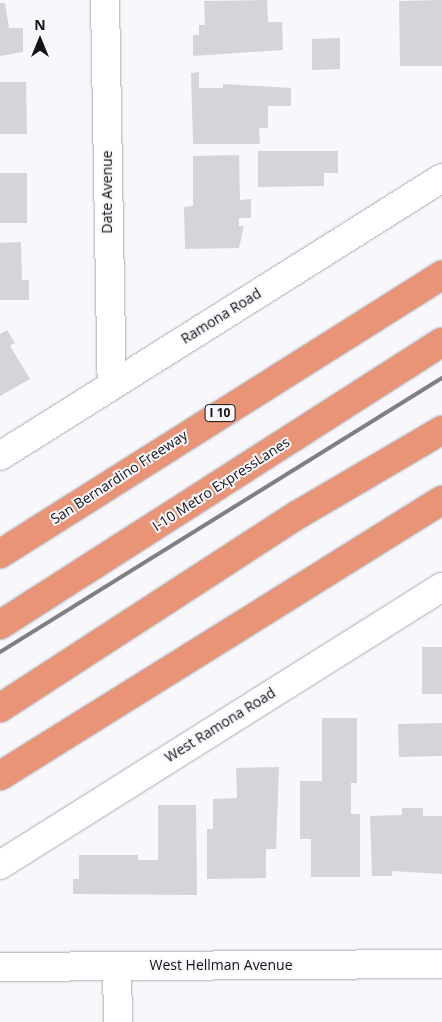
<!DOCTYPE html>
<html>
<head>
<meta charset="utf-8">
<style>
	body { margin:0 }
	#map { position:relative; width:442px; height:1022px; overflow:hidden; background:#f7f7fc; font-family:"Open Sans",sans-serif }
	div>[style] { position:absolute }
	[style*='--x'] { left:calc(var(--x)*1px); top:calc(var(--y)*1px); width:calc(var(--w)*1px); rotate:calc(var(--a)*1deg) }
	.building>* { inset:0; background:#d5d4d9 }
	.roads { filter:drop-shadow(0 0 1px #acacb1) drop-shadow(0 0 1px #acacb1) }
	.minor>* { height:28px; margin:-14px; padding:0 14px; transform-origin:14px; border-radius:14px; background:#fff }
	.highway>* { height:28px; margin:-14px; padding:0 14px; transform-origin:14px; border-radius:14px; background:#e99476 }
	.rail>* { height:4px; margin:-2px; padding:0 2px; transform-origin:2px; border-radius:2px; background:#808084 }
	span { translate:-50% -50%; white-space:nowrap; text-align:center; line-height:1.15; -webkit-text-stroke:4px #f7f7fc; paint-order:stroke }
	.shield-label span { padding:1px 4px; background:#f7f7fc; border:1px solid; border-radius:4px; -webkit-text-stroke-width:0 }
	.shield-label { font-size:12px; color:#121214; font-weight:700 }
	.street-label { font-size:14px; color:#121214 }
	.north { position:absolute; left:15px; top:15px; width:50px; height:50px; -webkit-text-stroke:4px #f7f7fc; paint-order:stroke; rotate:0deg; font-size:14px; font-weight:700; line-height:20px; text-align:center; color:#121214 }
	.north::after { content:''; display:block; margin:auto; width:18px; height:22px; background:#121214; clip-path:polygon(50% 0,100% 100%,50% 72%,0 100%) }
</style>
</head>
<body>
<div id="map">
	<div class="building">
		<div style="clip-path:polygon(267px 0,268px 22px,282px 22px,283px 50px,193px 56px,193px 35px,199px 35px,199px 25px,205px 25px,204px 1px)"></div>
		<div style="clip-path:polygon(442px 0,442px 66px,400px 66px,399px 1px)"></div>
		<div style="clip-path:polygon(0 3px,5px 3px,9px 28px,23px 28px,23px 52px,0 56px)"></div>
		<div style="clip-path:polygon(340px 38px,340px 69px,312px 70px,312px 39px)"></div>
		<div style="clip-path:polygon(199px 72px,199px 88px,223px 88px,223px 84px,291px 88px,291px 106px,268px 106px,268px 128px,259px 128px,260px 144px,193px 144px,191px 73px)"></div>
		<div style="clip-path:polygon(0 82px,26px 82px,27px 134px,0 134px)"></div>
		<div style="clip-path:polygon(258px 151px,338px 151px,338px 173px,324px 173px,324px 186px,258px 187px)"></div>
		<div style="clip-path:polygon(239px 155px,240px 200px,251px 199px,251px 218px,239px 218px,239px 226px,244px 226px,239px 248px,185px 249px,184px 207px,193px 206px,193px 156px)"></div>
		<div style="clip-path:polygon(0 173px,27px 173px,27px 223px,0 223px)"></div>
		<div style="clip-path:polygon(21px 242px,22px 280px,29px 280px,29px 300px,0 300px,0 243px)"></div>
		<div style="clip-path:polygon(7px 330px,15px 343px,10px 346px,30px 379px,0 396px,0 334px)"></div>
		<div style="clip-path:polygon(422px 647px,442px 647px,442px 694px,422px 694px)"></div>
		<div style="clip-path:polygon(322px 718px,357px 718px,357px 783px,351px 783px,351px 814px,360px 814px,360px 877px,311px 877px,311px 839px,300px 839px,300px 781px,322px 781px)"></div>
		<div style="clip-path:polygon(442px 723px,442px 756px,399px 757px,398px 724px)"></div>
		<div style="clip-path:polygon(279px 767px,276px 849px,266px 849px,266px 878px,207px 879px,207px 829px,213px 829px,213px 799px,237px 798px,236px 768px)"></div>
		<div style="clip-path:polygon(158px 805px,196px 805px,197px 895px,73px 894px,73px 879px,79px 879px,79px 855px,138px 855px,138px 860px,158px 860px)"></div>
		<div style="clip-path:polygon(402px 808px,423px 808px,423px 816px,442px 816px,442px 874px,392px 871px,392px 876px,372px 876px,370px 816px,402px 815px)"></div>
	</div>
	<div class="roads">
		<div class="minor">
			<div style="--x:105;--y:0;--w:384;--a:89"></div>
			<div style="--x:0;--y:456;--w:522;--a:-32.17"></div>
			<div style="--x:0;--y:865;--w:522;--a:-32.17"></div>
			<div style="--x:117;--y:966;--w:56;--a:89"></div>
			<div style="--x:0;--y:967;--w:442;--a:-0.4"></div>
		</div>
		<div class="highway">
			<div style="--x:0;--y:554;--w:523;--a:-32.26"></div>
			<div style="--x:0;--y:625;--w:525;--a:-32.63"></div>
			<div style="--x:0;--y:708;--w:356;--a:-33"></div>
			<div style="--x:299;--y:514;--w:166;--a:-30.4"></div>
			<div style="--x:0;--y:776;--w:521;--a:-31.98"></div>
		</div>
	</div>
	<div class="rail">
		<div style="--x:0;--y:652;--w:520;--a:-31.8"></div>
	</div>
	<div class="shield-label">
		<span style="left:220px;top:413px">I 10</span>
	</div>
	<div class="street-label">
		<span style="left:107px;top:192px;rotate:-90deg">Date Avenue</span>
		<span style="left:221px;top:316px;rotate:-32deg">Ramona Road</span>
		<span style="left:119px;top:477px;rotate:-33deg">San Bernardino Freeway</span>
		<span style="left:221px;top:484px;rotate:-33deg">I-10 Metro ExpressLanes</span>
		<span style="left:220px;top:725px;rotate:-32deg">West Ramona Road</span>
		<span style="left:221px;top:965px">West Hellman Avenue</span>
	</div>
	<div class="north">N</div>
</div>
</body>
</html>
